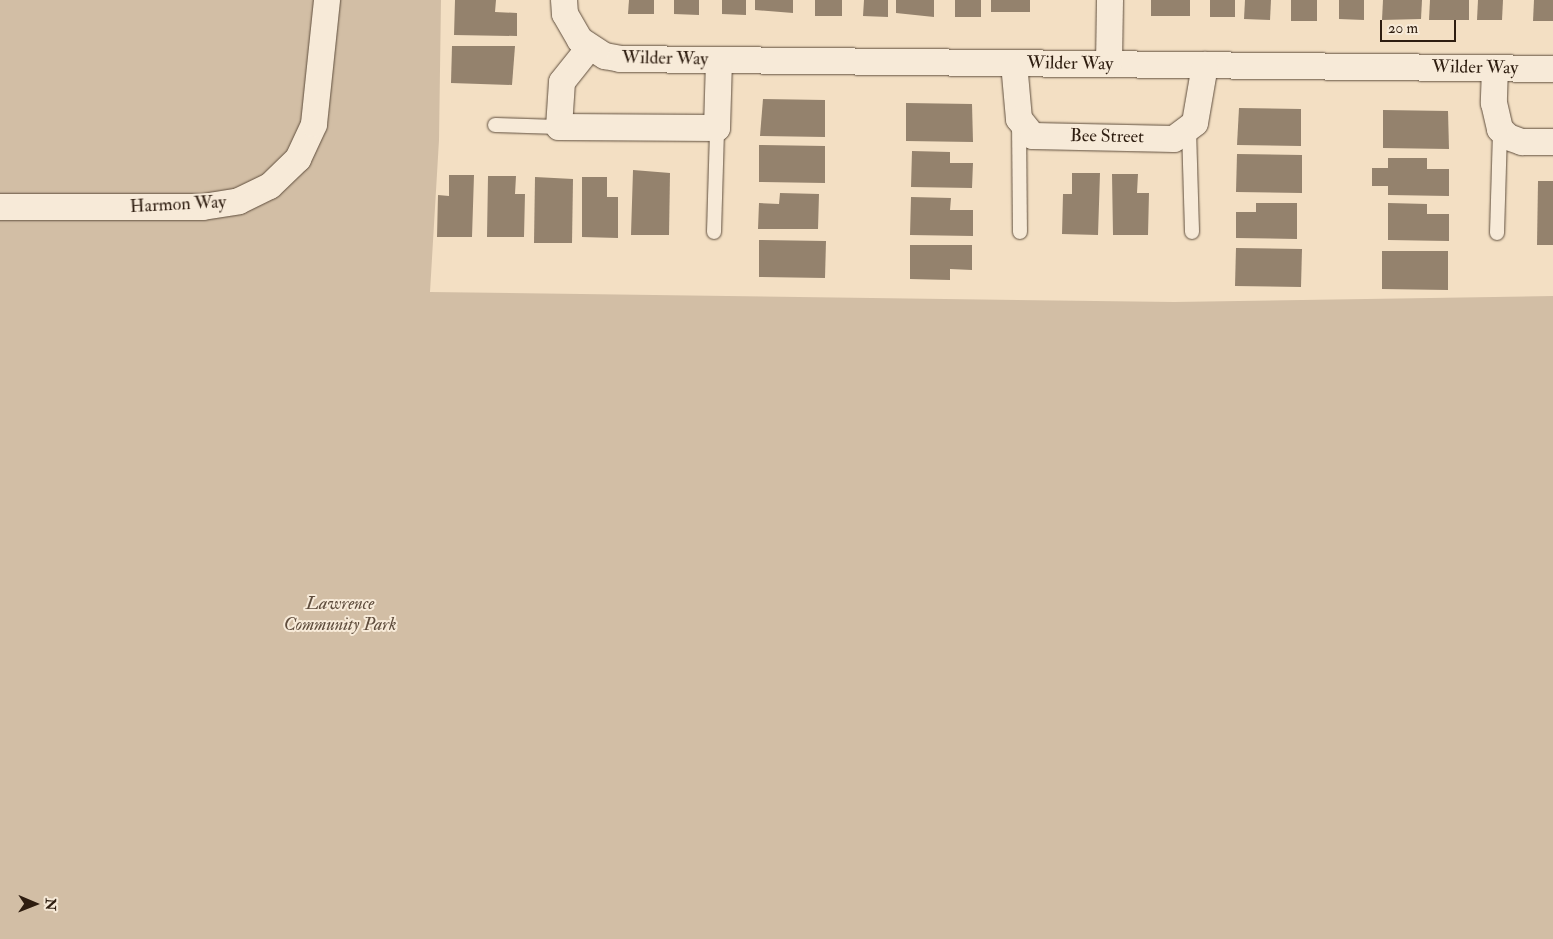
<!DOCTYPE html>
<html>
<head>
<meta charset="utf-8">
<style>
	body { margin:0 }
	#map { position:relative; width:1553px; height:939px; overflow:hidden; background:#f3dfc3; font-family:"IM FELL Double Pica",serif }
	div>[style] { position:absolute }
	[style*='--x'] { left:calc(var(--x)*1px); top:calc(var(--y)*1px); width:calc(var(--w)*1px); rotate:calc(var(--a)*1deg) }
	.green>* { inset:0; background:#d2bea5 }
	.building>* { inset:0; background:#94826d }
	.roads { filter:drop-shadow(0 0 1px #5f4e3d) drop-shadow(0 0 1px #5f4e3d) }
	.service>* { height:14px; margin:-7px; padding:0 7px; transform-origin:7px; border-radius:7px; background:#f7ead8 }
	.minor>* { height:26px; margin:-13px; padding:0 13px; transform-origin:13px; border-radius:13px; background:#f7ead8 }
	span { translate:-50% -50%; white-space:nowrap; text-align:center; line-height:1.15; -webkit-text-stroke:4px #f7ead8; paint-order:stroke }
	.street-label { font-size:18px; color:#2e1d10 }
	.park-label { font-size:18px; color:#5f4d3d; font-style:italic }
	.north { position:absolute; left:10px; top:879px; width:50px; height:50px; -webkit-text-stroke:4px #f7ead8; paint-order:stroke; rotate:91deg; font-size:14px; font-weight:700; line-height:20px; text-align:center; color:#2e1d10 }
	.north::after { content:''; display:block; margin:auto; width:18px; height:22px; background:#2e1d10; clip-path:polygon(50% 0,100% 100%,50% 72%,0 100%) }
	.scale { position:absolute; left:1380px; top:20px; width:76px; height:22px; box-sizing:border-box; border:2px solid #2e1d10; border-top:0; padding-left:6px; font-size:15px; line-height:18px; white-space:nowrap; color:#2e1d10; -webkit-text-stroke:4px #f7ead8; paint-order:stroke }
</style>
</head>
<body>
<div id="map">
	<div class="green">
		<div style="clip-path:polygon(0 0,441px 0,439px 140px,430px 292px,1174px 302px,1553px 296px,1553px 939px,0 939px)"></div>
	</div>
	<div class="building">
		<div style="clip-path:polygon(455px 0,496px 0,495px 12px,517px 13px,517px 36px,454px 35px)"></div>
		<div style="clip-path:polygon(629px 0,654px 0,654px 14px,628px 14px)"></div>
		<div style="clip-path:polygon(674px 0,699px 0,699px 15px,674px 14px)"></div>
		<div style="clip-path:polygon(722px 0,746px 0,746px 15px,722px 14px)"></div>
		<div style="clip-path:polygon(755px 0,793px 0,793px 13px,755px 10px)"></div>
		<div style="clip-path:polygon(815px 0,842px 0,842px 16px,815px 16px)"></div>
		<div style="clip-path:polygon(864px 0,888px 0,888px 17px,863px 16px)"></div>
		<div style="clip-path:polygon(896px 0,934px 0,934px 17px,896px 13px)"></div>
		<div style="clip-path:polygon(955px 0,981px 0,981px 17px,955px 17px)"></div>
		<div style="clip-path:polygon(991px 0,1030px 0,1030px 12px,991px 12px)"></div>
		<div style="clip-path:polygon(1151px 0,1190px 0,1190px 16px,1151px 16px)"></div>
		<div style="clip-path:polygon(1210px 0,1235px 0,1235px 17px,1210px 17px)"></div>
		<div style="clip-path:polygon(1245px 0,1271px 0,1270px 20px,1244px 19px)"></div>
		<div style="clip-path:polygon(1291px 0,1317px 0,1317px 21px,1291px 21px)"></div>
		<div style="clip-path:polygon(1339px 0,1364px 0,1364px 20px,1339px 19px)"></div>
		<div style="clip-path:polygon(1383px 0,1422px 0,1421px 19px,1382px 20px)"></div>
		<div style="clip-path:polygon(1430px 0,1469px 0,1469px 20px,1429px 20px)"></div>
		<div style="clip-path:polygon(1478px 0,1503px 0,1502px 20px,1477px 20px)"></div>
		<div style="clip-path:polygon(1534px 0,1553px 0,1553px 21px,1533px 21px)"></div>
		<div style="clip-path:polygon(452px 46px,515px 46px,512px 85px,451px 83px)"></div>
		<div style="clip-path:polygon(763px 99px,825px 100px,825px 137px,760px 136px)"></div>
		<div style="clip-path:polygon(906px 103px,972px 104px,973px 142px,906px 141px)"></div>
		<div style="clip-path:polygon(1239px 108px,1301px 109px,1301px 146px,1237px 145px)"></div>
		<div style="clip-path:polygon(1383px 110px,1448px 111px,1449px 149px,1383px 148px)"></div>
		<div style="clip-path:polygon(759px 145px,825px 146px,825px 183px,759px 182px)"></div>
		<div style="clip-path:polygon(912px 151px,950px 152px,950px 163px,973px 163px,972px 188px,911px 187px)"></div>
		<div style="clip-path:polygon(1237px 154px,1302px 155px,1302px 193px,1236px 192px)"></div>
		<div style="clip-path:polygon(1388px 158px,1427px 158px,1427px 169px,1449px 169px,1449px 196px,1388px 195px,1388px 186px,1372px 186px,1372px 168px,1388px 168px)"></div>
		<div style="clip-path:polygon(633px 170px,670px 173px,669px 235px,631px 235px)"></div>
		<div style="clip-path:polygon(1072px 173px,1100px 173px,1098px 235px,1062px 234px,1063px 194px,1072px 194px)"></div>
		<div style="clip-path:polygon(1112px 174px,1138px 174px,1137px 193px,1149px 193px,1148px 235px,1113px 235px)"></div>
		<div style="clip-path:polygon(449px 175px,474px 175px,472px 237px,437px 237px,438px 195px,449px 196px)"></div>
		<div style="clip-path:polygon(488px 176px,516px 176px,515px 194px,525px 194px,524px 237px,487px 237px)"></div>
		<div style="clip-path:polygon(535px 177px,573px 179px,572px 243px,534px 243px)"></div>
		<div style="clip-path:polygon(582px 177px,607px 177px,607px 197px,618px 197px,618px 238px,582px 237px)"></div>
		<div style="clip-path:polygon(1538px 181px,1553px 181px,1553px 245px,1537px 245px)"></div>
		<div style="clip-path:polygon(780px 193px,819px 194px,818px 229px,758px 229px,759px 203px,779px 204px)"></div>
		<div style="clip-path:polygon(911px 197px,951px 198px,950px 210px,973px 210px,973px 236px,910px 235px)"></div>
		<div style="clip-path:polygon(1256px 203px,1297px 203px,1297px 239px,1236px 238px,1236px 212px,1256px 212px)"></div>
		<div style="clip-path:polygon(1388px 203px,1427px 204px,1427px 214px,1449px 214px,1449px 241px,1388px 240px)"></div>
		<div style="clip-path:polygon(759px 240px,826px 241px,825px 278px,759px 277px)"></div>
		<div style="clip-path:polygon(910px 245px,972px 245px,972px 270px,950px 269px,950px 280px,910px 279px)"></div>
		<div style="clip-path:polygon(1236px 248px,1302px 249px,1301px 287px,1235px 286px)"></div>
		<div style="clip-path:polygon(1382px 251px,1448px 251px,1448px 290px,1382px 289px)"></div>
	</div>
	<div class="roads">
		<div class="service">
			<div style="--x:1019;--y:122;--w:110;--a:89.5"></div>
			<div style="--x:495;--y:125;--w:64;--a:1.8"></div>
			<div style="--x:1189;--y:130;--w:102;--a:88.3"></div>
			<div style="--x:714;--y:232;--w:104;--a:-88.3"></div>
			<div style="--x:1497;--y:233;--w:104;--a:-88.3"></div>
		</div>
		<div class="minor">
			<div style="--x:564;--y:0;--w:14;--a:86"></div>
			<div style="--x:565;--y:14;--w:30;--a:60"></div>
			<div style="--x:580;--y:40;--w:30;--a:33"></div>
			<div style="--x:605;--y:56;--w:15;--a:11"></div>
			<div style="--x:620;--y:59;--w:933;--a:0.61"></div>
			<div style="--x:589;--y:48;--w:43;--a:128.5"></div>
			<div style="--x:562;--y:82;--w:45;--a:93.8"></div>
			<div style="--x:559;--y:127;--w:158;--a:0.4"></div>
			<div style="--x:717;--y:128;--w:68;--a:-88.3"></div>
			<div style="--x:1014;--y:63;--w:56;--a:84.9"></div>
			<div style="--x:1019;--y:119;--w:22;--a:51"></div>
			<div style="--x:1033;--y:136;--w:141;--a:1.2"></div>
			<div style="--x:1174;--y:139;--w:26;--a:-37"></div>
			<div style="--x:1195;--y:123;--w:59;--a:-80.2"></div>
			<div style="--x:1109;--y:64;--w:64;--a:-89.1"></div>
			<div style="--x:1495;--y:68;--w:35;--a:92"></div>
			<div style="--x:1494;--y:103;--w:27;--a:77"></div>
			<div style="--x:1500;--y:129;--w:11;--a:45"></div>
			<div style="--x:1508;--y:137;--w:15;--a:20"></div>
			<div style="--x:1522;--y:142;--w:31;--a:0"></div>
			<div style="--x:0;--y:207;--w:203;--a:0"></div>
			<div style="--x:203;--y:207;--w:36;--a:-9"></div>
			<div style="--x:239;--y:201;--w:34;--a:-26"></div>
			<div style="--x:270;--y:186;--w:39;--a:-44"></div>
			<div style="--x:298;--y:159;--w:38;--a:-65"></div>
			<div style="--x:314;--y:124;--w:125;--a:-84"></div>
		</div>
	</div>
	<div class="street-label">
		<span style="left:665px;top:59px;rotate:1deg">Wilder Way</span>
		<span style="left:1070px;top:64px;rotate:1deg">Wilder Way</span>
		<span style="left:1475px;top:68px;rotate:1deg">Wilder Way</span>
		<span style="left:1107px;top:137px;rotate:1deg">Bee Street</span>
		<span style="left:178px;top:205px;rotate:-3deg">Harmon Way</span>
	</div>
	<div class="park-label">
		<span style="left:340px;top:615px">Lawrence<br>Community Park</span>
	</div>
	<div class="north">N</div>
	<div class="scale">20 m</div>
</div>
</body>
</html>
